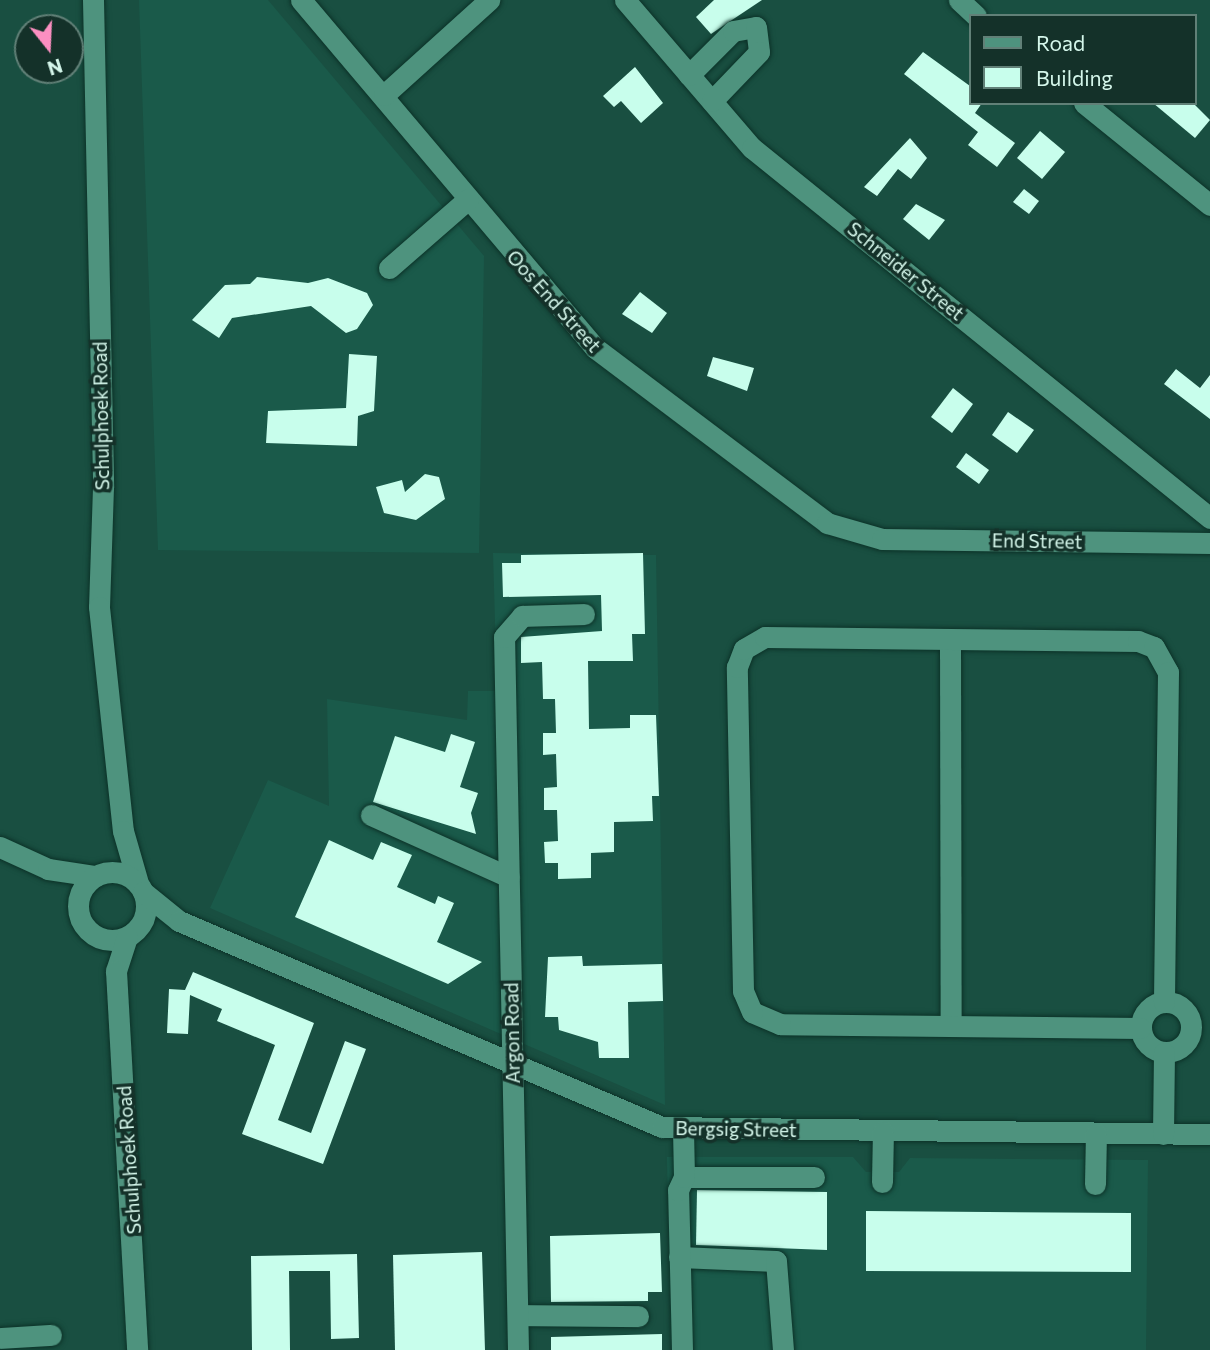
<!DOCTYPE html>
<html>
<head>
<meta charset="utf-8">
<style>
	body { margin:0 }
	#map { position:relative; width:1210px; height:1350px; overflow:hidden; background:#194f41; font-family:Commissioner,sans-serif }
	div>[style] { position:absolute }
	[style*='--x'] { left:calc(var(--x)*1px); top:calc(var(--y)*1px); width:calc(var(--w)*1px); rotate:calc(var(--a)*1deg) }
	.built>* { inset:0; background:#1a5a4a }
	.building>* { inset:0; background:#c8feec }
	.roads { filter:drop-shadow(0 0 2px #0c3228) drop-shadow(0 0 2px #0c3228) }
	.minor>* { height:21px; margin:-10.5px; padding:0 10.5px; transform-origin:10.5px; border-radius:10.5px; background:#4e937e }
	.minor>.ring { margin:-10.5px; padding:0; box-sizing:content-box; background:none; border:21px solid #4e937e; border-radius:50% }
	span { translate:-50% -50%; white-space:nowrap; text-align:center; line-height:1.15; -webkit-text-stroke:7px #143129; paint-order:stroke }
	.street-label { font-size:19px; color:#d5f7eb }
	.legend { position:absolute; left:969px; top:14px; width:228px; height:91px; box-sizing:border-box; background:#143129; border:2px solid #618077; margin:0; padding:9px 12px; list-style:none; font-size:21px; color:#d5f7eb }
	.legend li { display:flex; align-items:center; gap:14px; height:35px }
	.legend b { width:35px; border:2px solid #618077 }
	.north { position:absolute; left:14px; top:14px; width:70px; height:70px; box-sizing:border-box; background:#143129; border:2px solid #618077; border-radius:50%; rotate:162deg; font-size:19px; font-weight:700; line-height:28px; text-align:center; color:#d5f7eb }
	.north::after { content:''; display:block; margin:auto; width:24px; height:32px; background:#fc8fc1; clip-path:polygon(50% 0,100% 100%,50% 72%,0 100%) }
</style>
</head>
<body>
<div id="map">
	<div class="built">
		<div style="clip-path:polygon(139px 0,268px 0,484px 256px,479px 553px,158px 550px)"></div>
		<div style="clip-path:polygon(493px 553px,656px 555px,665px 1105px,210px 908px,268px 780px,329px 806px,327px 699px,467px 720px,468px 691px,497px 691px)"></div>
		<div style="clip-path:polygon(667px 1157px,853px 1157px,866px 1172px,899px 1172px,910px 1158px,1148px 1160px,1146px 1350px,671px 1350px)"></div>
	</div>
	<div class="building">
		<div style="clip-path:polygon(714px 0,762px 0,711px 34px,696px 17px)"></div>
		<div style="clip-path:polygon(923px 52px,970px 86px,970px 103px,982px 103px,975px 113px,1015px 143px,997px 167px,968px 145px,978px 132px,904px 74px)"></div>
		<div style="clip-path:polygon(635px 67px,663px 103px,641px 123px,621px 101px,614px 107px,603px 96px)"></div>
		<div style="clip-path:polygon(1153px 103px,1193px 103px,1210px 120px,1195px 138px)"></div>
		<div style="clip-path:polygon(1040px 131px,1065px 152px,1042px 179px,1017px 158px)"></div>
		<div style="clip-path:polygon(910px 138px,927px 158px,911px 179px,898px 169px,877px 196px,864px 187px)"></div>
		<div style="clip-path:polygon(1024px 189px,1039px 201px,1029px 214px,1013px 202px)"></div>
		<div style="clip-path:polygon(916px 204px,945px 220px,929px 240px,903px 219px)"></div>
		<div style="clip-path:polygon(257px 277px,308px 283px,328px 278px,367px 293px,373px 305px,357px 329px,346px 333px,311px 306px,232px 318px,219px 338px,192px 320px,225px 285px,250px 284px)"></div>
		<div style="clip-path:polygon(640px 292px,667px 313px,652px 333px,622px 314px)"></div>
		<div style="clip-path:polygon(349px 354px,377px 356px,374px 411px,358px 416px,357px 446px,266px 443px,268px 411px,346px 408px)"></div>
		<div style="clip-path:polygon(713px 357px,754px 368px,747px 391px,707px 376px)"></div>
		<div style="clip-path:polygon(1176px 369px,1200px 388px,1210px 375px,1210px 419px,1164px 384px)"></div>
		<div style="clip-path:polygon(953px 388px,973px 404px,952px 433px,931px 417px)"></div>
		<div style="clip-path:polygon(1008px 412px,1034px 430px,1017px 453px,992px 435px)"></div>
		<div style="clip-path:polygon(966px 453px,989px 470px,979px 484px,956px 467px)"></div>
		<div style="clip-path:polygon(425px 474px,439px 477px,445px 499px,416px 520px,384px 513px,376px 487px,402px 480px,405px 492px)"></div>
		<div style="clip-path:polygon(643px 553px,645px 634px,632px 634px,633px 661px,588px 661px,589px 729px,630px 728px,630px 715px,656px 715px,659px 796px,652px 796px,653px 821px,614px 822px,614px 852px,591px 853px,591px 878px,558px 879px,558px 863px,545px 863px,544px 842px,558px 841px,557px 810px,544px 810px,544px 788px,557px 787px,556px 754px,543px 755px,543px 733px,556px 733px,555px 699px,543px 699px,542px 662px,521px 663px,521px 637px,602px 631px,601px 595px,503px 597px,502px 563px,521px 563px,521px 555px)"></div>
		<div style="clip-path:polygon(451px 734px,475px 742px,460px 787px,478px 793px,471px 813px,476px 834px,373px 802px,395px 736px,445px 752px)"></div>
		<div style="clip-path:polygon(329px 840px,373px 860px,381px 842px,412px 855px,397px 887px,435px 904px,438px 896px,454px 903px,437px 942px,482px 962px,448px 984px,295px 917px)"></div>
		<div style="clip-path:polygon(582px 956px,583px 966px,662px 964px,663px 1001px,628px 1002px,629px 1058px,599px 1058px,598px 1042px,559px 1030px,558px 1017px,545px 1017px,548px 957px)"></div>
		<div style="clip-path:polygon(193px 972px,314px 1023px,278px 1120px,311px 1133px,345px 1041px,366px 1049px,323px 1164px,242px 1134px,275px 1045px,217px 1021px,222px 1009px,190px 995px,188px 1034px,167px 1033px,169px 989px,185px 990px)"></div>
		<div style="clip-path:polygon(697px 1190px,827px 1192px,827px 1250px,696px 1245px)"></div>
		<div style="clip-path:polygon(866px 1211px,1131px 1213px,1131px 1272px,866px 1271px)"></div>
		<div style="clip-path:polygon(660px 1233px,662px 1292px,648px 1292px,648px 1301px,551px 1302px,550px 1236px)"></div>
		<div style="clip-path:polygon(482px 1252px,485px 1350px,395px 1350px,393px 1255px)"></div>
		<div style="clip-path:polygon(357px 1254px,359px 1338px,331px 1339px,330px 1271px,289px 1271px,290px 1350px,252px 1350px,251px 1256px)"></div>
		<div style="clip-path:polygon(662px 1334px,662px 1350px,551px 1350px,551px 1337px)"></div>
	</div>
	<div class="roads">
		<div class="minor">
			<div style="--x:93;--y:0;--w:487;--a:88.8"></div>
			<div style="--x:103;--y:487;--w:120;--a:91.9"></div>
			<div style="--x:99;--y:607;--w:225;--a:83.9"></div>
			<div style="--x:123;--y:831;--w:54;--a:73.9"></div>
			<div style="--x:301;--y:0;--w:456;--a:49.8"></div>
			<div style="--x:595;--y:348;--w:291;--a:37"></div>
			<div style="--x:827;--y:523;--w:57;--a:16.2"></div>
			<div style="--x:882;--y:539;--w:328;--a:0.7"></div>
			<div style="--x:625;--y:0;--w:195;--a:49.4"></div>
			<div style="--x:752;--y:148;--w:589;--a:38.93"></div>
			<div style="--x:959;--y:0;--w:23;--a:43"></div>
			<div style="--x:689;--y:75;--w:62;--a:-45"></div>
			<div style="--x:733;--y:31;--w:23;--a:-10"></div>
			<div style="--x:756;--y:27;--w:25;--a:83"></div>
			<div style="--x:759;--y:52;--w:68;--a:133.8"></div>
			<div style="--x:384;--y:95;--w:142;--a:-42.1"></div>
			<div style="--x:1084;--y:103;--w:162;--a:39"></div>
			<div style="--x:389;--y:268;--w:105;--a:-41.1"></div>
			<div style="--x:950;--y:640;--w:386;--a:89.9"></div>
			<div style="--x:371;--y:815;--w:151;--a:24.2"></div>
			<div style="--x:0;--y:847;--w:53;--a:24.6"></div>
			<div style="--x:48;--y:869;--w:48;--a:8.5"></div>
			<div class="ring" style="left:78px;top:872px;width:47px;height:47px"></div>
			<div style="--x:143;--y:892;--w:46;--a:38.9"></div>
			<div style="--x:179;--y:921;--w:525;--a:23.1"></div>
			<div style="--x:662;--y:1127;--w:548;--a:0.73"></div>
			<div style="--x:127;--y:937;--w:36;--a:108"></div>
			<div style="--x:116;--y:971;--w:380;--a:86.8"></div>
			<div class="ring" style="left:1141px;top:1002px;width:29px;height:29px"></div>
			<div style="--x:1140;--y:1028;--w:360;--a:-179.4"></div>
			<div style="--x:780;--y:1024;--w:30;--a:-157"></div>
			<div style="--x:752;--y:1012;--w:23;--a:-113"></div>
			<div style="--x:743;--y:991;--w:324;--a:-91.1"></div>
			<div style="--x:737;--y:667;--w:19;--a:-69"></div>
			<div style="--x:744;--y:649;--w:24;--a:-30"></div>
			<div style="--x:765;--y:637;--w:373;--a:0.6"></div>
			<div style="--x:1138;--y:641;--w:17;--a:21"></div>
			<div style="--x:1154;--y:647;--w:29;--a:61"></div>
			<div style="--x:1168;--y:672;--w:330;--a:90.7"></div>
			<div style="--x:1163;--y:1134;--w:81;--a:-89.3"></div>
			<div style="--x:684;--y:1177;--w:130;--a:0"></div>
			<div style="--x:882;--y:1182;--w:50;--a:-88.9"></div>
			<div style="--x:1095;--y:1184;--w:50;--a:-88.9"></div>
			<div style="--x:679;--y:1257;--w:97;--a:2.4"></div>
			<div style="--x:776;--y:1261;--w:89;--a:85.5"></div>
			<div style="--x:518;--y:1315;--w:120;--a:0.5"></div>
			<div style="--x:0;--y:1338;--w:51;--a:-3.4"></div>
			<div style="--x:518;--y:1350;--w:713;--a:-91.12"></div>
			<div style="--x:504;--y:637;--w:28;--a:-49"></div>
			<div style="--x:522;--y:616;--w:62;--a:-1.8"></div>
			<div style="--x:682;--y:1350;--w:160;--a:-91.4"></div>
			<div style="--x:678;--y:1190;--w:14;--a:-65"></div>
			<div style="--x:684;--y:1177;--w:47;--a:-91.2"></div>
		</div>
	</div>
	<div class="street-label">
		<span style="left:906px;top:271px;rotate:39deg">Schneider Street</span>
		<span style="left:554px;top:301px;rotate:48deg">Oos End Street</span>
		<span style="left:101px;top:416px;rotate:-91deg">Schulphoek Road</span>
		<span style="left:1037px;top:541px;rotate:1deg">End Street</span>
		<span style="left:512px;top:1033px;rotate:-91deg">Argon Road</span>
		<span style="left:736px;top:1129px;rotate:1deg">Bergsig Street</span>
		<span style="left:129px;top:1160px;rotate:-94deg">Schulphoek Road</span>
	</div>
	<ul class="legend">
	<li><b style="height:9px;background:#4e937e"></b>Road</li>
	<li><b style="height:19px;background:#c8feec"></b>Building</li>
	</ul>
	<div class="north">N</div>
</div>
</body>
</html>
